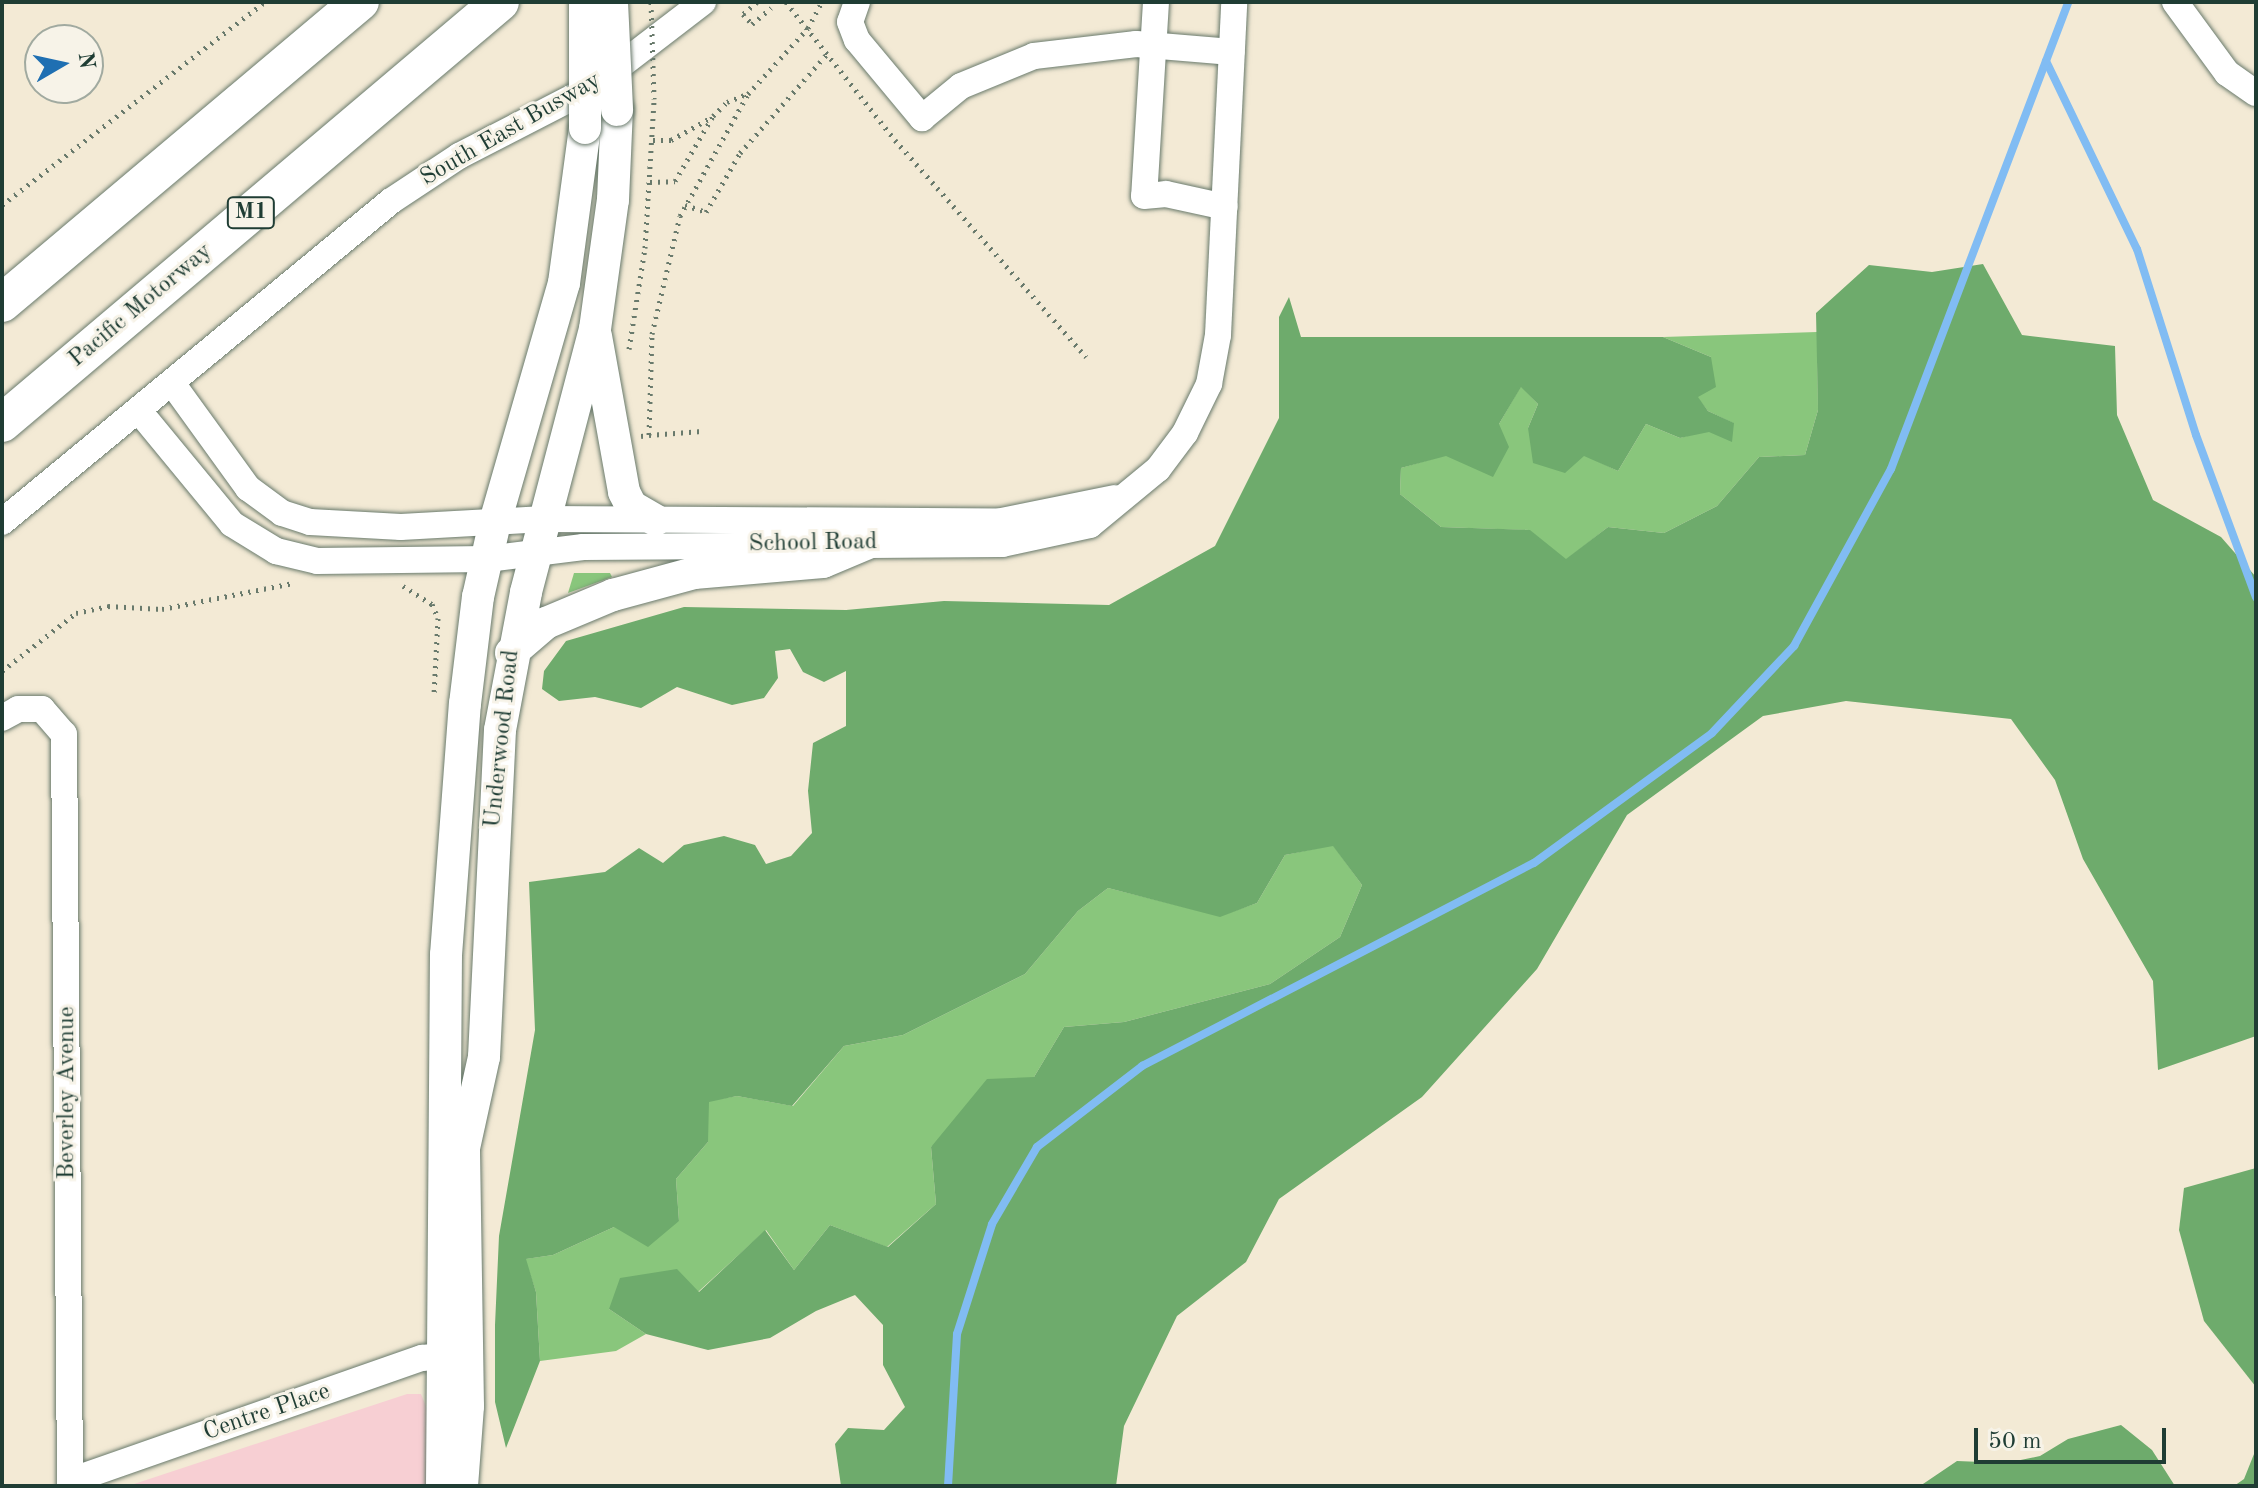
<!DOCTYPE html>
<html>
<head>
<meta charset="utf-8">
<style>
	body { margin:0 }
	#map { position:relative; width:2258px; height:1488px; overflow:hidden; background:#f3ead5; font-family:"Old Standard TT",serif }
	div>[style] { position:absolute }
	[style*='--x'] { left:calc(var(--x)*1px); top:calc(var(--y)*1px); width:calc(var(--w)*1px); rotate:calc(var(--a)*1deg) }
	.built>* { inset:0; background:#f7cfd3 }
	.green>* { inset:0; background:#89c67c }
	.forest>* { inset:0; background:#6eab6c }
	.stream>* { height:8px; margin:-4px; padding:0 4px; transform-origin:4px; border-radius:4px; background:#81bcf3 }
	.path>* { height:5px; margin-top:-2.5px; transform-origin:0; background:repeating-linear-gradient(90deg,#697a6c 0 2px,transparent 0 8px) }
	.roads { filter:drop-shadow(0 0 2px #697a6c) drop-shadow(0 0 2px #697a6c) }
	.minor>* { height:26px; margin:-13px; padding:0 13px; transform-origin:13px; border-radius:13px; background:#fff }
	.major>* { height:32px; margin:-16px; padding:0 16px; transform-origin:16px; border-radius:16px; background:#fff }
	.highway>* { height:38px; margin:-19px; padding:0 19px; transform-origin:19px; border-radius:19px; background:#fff }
	.path-bridge>* { height:5px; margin-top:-2.5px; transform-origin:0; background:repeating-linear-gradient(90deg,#697a6c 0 2px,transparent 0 8px) }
	.bridges { filter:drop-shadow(0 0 2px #697a6c) drop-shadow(0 0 2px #697a6c) }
	.major-bridge>* { height:32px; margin:-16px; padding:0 16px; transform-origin:16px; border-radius:16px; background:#fff }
	span { translate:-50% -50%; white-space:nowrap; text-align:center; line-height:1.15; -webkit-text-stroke:6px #f7f3e8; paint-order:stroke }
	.shield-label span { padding:2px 6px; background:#f7f3e8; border:2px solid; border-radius:6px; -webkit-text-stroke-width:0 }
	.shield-label { font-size:22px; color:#1f3d34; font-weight:700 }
	.street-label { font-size:24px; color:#1f3d34 }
	.frame { position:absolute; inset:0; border:4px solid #1f3d34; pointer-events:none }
	.north { position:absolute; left:24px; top:24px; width:80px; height:80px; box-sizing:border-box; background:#f7f3e8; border:2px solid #a1aaa0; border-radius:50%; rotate:81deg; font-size:22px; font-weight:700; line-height:32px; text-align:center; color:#1f3d34 }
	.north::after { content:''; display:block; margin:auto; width:28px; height:36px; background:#1f6fb2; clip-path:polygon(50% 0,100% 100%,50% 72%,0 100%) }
	.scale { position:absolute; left:1974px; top:1428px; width:192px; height:36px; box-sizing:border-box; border:4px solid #1f3d34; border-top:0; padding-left:10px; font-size:24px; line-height:28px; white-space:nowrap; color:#1f3d34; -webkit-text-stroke:6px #f7f3e8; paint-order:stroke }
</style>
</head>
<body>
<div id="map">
	<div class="built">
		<div style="clip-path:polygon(407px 1394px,421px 1394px,427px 1409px,430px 1486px,128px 1486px)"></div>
	</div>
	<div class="green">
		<div style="clip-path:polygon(1817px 332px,1818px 410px,1805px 455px,1759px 457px,1717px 506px,1664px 533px,1608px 527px,1566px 560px,1529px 530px,1441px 527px,1400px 494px,1401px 468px,1446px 455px,1499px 424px,1521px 386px,1538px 404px,1528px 428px,1618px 471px,1646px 424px,1680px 438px,1733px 423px,1708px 411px,1697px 397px,1711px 357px,1663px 337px)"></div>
		<div style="clip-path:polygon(574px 573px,610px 573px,612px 577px,568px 593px)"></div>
		<div style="clip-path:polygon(1333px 845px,1362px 885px,1340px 937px,1270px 984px,1124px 1022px,1064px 1027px,1034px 1077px,931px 1147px,936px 1204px,887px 1247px,830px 1225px,794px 1270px,766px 1230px,698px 1292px,609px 1309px,646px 1334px,616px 1351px,540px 1361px,536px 1292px,525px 1259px,553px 1255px,614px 1227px,679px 1221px,676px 1179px,708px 1142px,708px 1101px,737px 1096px,793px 1106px,844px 1046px,903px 1035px,1025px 974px,1078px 911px,1108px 888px,1220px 916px,1257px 903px,1285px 855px)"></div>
	</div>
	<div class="forest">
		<div style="clip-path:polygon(1983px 264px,2022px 335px,2115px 346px,2117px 415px,2153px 500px,2221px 537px,2256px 577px,2256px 1036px,2158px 1070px,2153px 981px,2083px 859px,2055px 780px,2011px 719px,1846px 701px,1763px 716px,1627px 815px,1537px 969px,1422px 1097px,1279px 1199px,1246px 1262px,1177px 1316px,1124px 1426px,1116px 1486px,841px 1486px,835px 1444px,848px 1428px,884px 1430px,905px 1407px,883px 1365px,883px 1325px,855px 1295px,816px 1311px,770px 1338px,708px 1350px,646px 1334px,609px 1309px,620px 1278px,677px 1269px,699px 1292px,765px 1230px,794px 1270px,830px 1225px,888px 1247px,936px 1204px,931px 1147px,987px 1079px,1034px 1077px,1064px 1027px,1124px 1022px,1270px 984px,1340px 937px,1362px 885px,1333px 846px,1285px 855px,1257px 903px,1220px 917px,1108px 888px,1078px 911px,1025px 974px,903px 1035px,844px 1046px,792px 1106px,737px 1096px,709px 1102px,708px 1142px,676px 1179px,679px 1221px,648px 1247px,614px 1227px,553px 1255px,526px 1259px,536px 1292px,540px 1361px,506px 1448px,495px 1402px,495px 1325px,499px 1236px,535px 1030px,529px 882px,605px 872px,639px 848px,663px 863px,684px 845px,724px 836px,755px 845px,766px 864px,791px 856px,812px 833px,808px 791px,813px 743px,846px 726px,846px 671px,824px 682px,803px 672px,790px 649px,775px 651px,778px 678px,764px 698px,732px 705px,677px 687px,641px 708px,595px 697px,559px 701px,542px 689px,544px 671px,566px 641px,684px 607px,846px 610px,944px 601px,1109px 605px,1215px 546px,1279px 418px,1279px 317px,1289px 297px,1301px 337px,1663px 337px,1711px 357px,1716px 387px,1698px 397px,1708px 411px,1734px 423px,1732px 442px,1709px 432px,1680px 438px,1646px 424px,1618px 471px,1584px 456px,1565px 473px,1533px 463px,1528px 428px,1538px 404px,1521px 387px,1499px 424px,1509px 447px,1493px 477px,1446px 456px,1401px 468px,1400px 494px,1441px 527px,1530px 530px,1566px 559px,1608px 527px,1664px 533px,1717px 506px,1759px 457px,1805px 455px,1818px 410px,1816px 313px,1869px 265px,1932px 272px)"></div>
		<div style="clip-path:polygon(2256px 1168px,2256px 1387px,2204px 1321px,2179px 1230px,2184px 1188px)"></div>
		<div style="clip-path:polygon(2121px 1425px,2152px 1450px,2175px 1486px,1920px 1486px,1957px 1461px,2006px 1463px,2040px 1456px,2068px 1439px)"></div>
		<div style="clip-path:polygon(2256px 1449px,2256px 1486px,2234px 1486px,2244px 1479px)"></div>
	</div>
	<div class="stream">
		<div style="--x:2046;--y:61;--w:209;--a:64.2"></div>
		<div style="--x:2137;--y:249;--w:195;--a:72.4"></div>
		<div style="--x:2196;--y:435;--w:173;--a:69.7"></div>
		<div style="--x:948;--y:1486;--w:152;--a:-86.6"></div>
		<div style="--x:957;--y:1334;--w:115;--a:-72.3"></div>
		<div style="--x:992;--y:1224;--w:89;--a:-59.7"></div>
		<div style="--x:1037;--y:1147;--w:133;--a:-37.6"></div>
		<div style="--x:1142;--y:1066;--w:441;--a:-27.4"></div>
		<div style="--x:1534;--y:863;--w:220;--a:-36.1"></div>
		<div style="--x:1712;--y:733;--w:120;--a:-46.7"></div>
		<div style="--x:1794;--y:646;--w:202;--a:-61.3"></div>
		<div style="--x:1891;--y:469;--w:499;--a:-69.2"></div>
	</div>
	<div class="path">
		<div style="--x:757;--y:2;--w:18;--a:139"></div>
		<div style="--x:743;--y:14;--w:13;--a:48"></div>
		<div style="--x:752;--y:24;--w:25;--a:-40"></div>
		<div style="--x:786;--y:2;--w:176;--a:51.7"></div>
		<div style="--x:895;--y:140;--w:289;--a:48.6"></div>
		<div style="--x:653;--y:140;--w:18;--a:0"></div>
		<div style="--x:671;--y:140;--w:47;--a:-29.3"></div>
		<div style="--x:650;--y:182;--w:25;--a:-2"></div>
		<div style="--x:675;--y:181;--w:75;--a:-59.7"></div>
		<div style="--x:713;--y:116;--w:20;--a:-45"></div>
		<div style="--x:727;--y:102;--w:22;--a:-22"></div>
		<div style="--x:2;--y:205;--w:332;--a:-37.7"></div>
		<div style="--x:685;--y:205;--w:22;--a:18"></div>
		<div style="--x:706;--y:212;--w:68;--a:-60"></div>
		<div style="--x:740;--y:153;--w:133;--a:-48.7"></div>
		<div style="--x:629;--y:349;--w:102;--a:-81"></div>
		<div style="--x:645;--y:248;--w:149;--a:-86.5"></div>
		<div style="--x:649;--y:435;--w:53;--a:-4.3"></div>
		<div style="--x:641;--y:436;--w:8;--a:-7"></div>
		<div style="--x:649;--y:435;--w:101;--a:-88.3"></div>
		<div style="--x:652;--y:334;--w:121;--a:-76.7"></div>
		<div style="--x:680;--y:216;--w:140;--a:-60.9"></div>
		<div style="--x:748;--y:94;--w:89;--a:-47.7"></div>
		<div style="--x:808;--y:28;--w:30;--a:-62"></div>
		<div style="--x:403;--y:586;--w:34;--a:32"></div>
		<div style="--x:432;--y:604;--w:15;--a:67"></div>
		<div style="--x:438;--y:618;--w:77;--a:93"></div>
		<div style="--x:2;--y:671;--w:94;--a:-38.1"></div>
		<div style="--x:76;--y:613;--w:33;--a:-12"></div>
		<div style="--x:108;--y:606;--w:54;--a:3.2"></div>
		<div style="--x:162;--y:609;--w:134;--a:-11.2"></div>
	</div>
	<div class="roads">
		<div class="minor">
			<div style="--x:857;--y:2;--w:21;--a:109"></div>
			<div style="--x:850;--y:22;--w:19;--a:69"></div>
			<div style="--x:857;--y:40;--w:102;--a:50.2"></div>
			<div style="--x:922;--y:118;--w:50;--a:-39.4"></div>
			<div style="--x:961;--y:86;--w:79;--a:-22.3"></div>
			<div style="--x:1034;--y:56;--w:103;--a:-6.7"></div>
			<div style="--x:1136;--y:44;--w:96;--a:4.8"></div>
			<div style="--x:1156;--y:2;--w:194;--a:93.5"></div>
			<div style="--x:1144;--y:196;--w:22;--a:-5"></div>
			<div style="--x:1166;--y:194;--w:60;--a:12.4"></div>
			<div style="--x:2175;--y:2;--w:88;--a:53.8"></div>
			<div style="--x:2227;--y:73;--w:35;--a:35"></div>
			<div style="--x:172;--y:383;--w:130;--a:54.1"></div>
			<div style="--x:248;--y:488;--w:42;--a:36.3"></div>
			<div style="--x:282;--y:513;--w:29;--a:18"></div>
			<div style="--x:310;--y:522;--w:91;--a:3.1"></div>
			<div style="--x:401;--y:527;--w:144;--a:-3.2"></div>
			<div style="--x:545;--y:519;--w:457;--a:0.3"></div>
			<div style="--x:1002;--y:521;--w:115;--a:-11.5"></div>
			<div style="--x:139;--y:411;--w:146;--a:50.5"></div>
			<div style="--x:232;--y:524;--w:52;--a:31.5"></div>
			<div style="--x:276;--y:551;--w:42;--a:13.7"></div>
			<div style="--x:317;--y:561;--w:170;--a:-0.7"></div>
			<div style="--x:487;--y:559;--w:97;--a:-7.1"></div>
			<div style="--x:583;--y:547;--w:419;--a:-0.4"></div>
			<div style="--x:1002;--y:544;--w:90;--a:-12.2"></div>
			<div style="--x:1090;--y:525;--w:88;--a:-39.5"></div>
			<div style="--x:1158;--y:469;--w:45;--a:-53.1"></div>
			<div style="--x:1185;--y:433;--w:55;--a:-63.9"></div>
			<div style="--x:1209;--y:384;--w:50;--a:-79.6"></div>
			<div style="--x:1218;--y:335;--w:333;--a:-87.2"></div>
			<div style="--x:2;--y:522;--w:504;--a:-39.53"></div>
			<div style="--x:391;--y:201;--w:82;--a:-33.5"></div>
			<div style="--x:459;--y:156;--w:148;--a:-27.3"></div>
			<div style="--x:591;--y:88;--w:141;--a:-37.5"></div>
			<div style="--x:2;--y:718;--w:18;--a:-29"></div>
			<div style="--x:18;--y:709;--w:24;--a:0"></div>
			<div style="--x:42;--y:709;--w:33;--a:49"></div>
			<div style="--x:64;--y:734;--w:752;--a:89.54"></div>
			<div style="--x:70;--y:1481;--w:373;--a:-19.3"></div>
			<div style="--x:422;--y:1358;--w:37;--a:-5"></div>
		</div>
		<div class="major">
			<div style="--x:596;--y:336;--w:158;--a:79.8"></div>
			<div style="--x:624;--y:492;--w:16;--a:63"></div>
			<div style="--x:631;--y:506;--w:28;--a:30"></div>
			<div style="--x:511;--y:653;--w:46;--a:-40.6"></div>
			<div style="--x:546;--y:623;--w:73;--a:-22.7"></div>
			<div style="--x:613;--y:595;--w:84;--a:-15.2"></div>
			<div style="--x:694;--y:573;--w:129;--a:-4.9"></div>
			<div style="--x:823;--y:562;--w:49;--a:-22.9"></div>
			<div style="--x:442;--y:1486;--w:531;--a:-89.57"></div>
			<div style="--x:446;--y:955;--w:252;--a:-85.7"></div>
			<div style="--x:465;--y:704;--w:108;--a:-83.1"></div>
			<div style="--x:478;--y:597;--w:77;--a:-77.2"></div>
			<div style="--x:495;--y:522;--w:249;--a:-73.9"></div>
			<div style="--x:564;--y:283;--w:156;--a:-82.3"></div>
			<div style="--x:462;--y:1486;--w:80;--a:-85.7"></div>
			<div style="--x:468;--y:1406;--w:258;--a:-90.9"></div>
			<div style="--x:464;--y:1148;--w:93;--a:-77.6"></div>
			<div style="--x:484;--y:1057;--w:327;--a:-87.2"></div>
			<div style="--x:500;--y:730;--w:140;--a:-79.3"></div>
			<div style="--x:526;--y:592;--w:272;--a:-75.3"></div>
			<div style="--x:595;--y:329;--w:130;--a:-82.1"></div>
			<div style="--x:613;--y:200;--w:90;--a:-87.5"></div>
		</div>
		<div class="highway">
			<div style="--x:2;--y:303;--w:468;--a:-40.1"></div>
			<div style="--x:2;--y:423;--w:652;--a:-40.21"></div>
		</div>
	</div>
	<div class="path-bridge">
		<div style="--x:651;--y:2;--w:97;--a:88.2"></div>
	</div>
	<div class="bridges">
		<div class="major-bridge">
			<div style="--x:585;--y:2;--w:126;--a:90"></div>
			<div style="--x:612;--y:2;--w:108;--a:87.3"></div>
		</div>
	</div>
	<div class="shield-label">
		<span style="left:251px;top:213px">M1</span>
	</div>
	<div class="street-label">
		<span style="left:511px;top:130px;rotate:-30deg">South East Busway</span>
		<span style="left:141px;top:306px;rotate:-40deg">Pacific Motorway</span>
		<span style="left:813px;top:544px;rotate:-1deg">School Road</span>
		<span style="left:503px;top:739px;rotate:-84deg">Underwood Road</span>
		<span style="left:68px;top:1093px;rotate:-90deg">Beverley Avenue</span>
		<span style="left:267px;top:1413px;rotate:-19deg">Centre Place</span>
	</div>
	<div class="frame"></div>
	<div class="north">N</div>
	<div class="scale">50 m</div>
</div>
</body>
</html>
